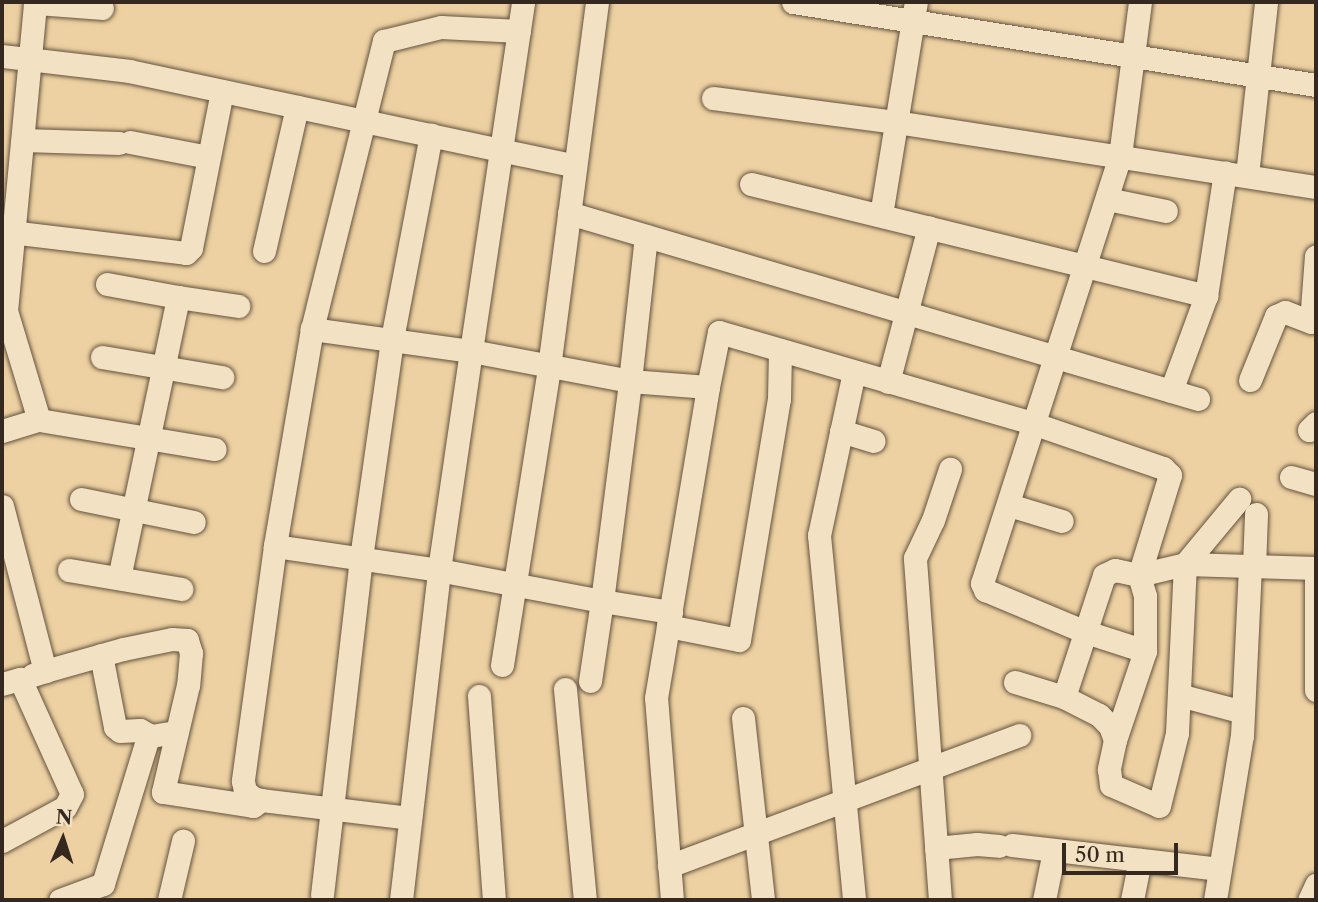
<!DOCTYPE html>
<html>
<head>
<meta charset="utf-8">
<style>
	body { margin:0 }
	#map { position:relative; width:1318px; height:902px; overflow:hidden; background:#edd1a2; font-family:"Libre Caslon Text",serif }
	div>[style] { position:absolute }
	[style*='--x'] { left:calc(var(--x)*1px); top:calc(var(--y)*1px); width:calc(var(--w)*1px); rotate:calc(var(--a)*1deg) }
	.roads { filter:drop-shadow(0 0 2px #63523f) drop-shadow(0 0 2px #63523f) }
	.minor>* { height:23px; margin:-11.5px; padding:0 11.5px; transform-origin:11.5px; border-radius:11.5px; background:#f3e1c3 }
	span { translate:-50% -50%; white-space:nowrap; text-align:center; line-height:1.15; -webkit-text-stroke:6px #f3e1c3; paint-order:stroke }
	.frame { position:absolute; inset:0; border:4px solid #35281e; pointer-events:none }
	.north { position:absolute; left:28px; top:804px; width:70px; height:70px; -webkit-text-stroke:5px #f3e1c3; paint-order:stroke; rotate:3deg; font-size:19px; font-weight:700; line-height:28px; text-align:center; color:#35281e }
	.north::after { content:''; display:block; margin:auto; width:24px; height:32px; background:#35281e; clip-path:polygon(50% 0,100% 100%,50% 72%,0 100%) }
	.scale { position:absolute; left:1062px; top:843px; width:116px; height:32px; box-sizing:border-box; border:4px solid #35281e; border-top:0; padding-left:9px; font-size:21px; line-height:24px; white-space:nowrap; color:#35281e; -webkit-text-stroke:5px #f3e1c3; paint-order:stroke }
</style>
</head>
<body>
<div id="map">
	<div class="roads">
		<div class="minor">
			<div style="--x:793;--y:2;--w:530;--a:9.02"></div>
			<div style="--x:1140;--y:2;--w:155;--a:97.4"></div>
			<div style="--x:1120;--y:156;--w:449;--a:107.9"></div>
			<div style="--x:982;--y:583;--w:8;--a:67"></div>
			<div style="--x:985;--y:590;--w:106;--a:22.7"></div>
			<div style="--x:1083;--y:631;--w:65;--a:17.9"></div>
			<div style="--x:2;--y:56;--w:128;--a:6.7"></div>
			<div style="--x:129;--y:71;--w:456;--a:12"></div>
			<div style="--x:713;--y:98;--w:185;--a:7.5"></div>
			<div style="--x:896;--y:122;--w:425;--a:8.8"></div>
			<div style="--x:23;--y:140;--w:96;--a:1.8"></div>
			<div style="--x:130;--y:142;--w:80;--a:10.8"></div>
			<div style="--x:1247;--y:175;--w:174;--a:-83.7"></div>
			<div style="--x:751;--y:184;--w:469;--a:13.8"></div>
			<div style="--x:1107;--y:199;--w:60;--a:11.5"></div>
			<div style="--x:569;--y:213;--w:656;--a:16.47"></div>
			<div style="--x:881;--y:215;--w:216;--a:-80.7"></div>
			<div style="--x:2;--y:231;--w:185;--a:6.8"></div>
			<div style="--x:186;--y:253;--w:7;--a:-45"></div>
			<div style="--x:191;--y:248;--w:160;--a:-78.8"></div>
			<div style="--x:646;--y:236;--w:146;--a:96.3"></div>
			<div style="--x:630;--y:381;--w:78;--a:4.4"></div>
			<div style="--x:708;--y:387;--w:56;--a:-78.7"></div>
			<div style="--x:719;--y:332;--w:329;--a:16.2"></div>
			<div style="--x:1035;--y:424;--w:135;--a:19"></div>
			<div style="--x:1163;--y:468;--w:10;--a:45"></div>
			<div style="--x:1170;--y:475;--w:105;--a:107.2"></div>
			<div style="--x:1139;--y:575;--w:22;--a:74"></div>
			<div style="--x:1145;--y:596;--w:55;--a:90"></div>
			<div style="--x:1145;--y:651;--w:94;--a:108.6"></div>
			<div style="--x:1115;--y:740;--w:15;--a:-110"></div>
			<div style="--x:1110;--y:726;--w:16;--a:-135"></div>
			<div style="--x:1099;--y:715;--w:39;--a:-153"></div>
			<div style="--x:1064;--y:697;--w:128;--a:-71.8"></div>
			<div style="--x:1104;--y:575;--w:12;--a:-24"></div>
			<div style="--x:1115;--y:570;--w:25;--a:12"></div>
			<div style="--x:1139;--y:575;--w:47;--a:-13.4"></div>
			<div style="--x:1185;--y:564;--w:131;--a:1.7"></div>
			<div style="--x:264;--y:251;--w:148;--a:-77.1"></div>
			<div style="--x:107;--y:284;--w:72;--a:10.4"></div>
			<div style="--x:312;--y:329;--w:297;--a:-76"></div>
			<div style="--x:384;--y:41;--w:59;--a:-13.8"></div>
			<div style="--x:441;--y:27;--w:78;--a:2.9"></div>
			<div style="--x:102;--y:357;--w:122;--a:9.5"></div>
			<div style="--x:854;--y:372;--w:167;--a:102.1"></div>
			<div style="--x:819;--y:535;--w:367;--a:84.5"></div>
			<div style="--x:1250;--y:380;--w:69;--a:-67.9"></div>
			<div style="--x:1276;--y:316;--w:10;--a:-24"></div>
			<div style="--x:1285;--y:312;--w:28;--a:21"></div>
			<div style="--x:1311;--y:322;--w:66;--a:-85.7"></div>
			<div style="--x:888;--y:382;--w:160;--a:-75.2"></div>
			<div style="--x:1171;--y:391;--w:101;--a:-69.8"></div>
			<div style="--x:1206;--y:296;--w:125;--a:-81.3"></div>
			<div style="--x:39;--y:420;--w:114;--a:-106.8"></div>
			<div style="--x:6;--y:311;--w:309;--a:-84.6"></div>
			<div style="--x:35;--y:3;--w:67;--a:4.3"></div>
			<div style="--x:1309;--y:430;--w:10;--a:-45"></div>
			<div style="--x:2;--y:431;--w:39;--a:-17"></div>
			<div style="--x:39;--y:420;--w:178;--a:9.4"></div>
			<div style="--x:841;--y:431;--w:34;--a:17"></div>
			<div style="--x:1291;--y:477;--w:26;--a:16"></div>
			<div style="--x:81;--y:499;--w:115;--a:11.5"></div>
			<div style="--x:1009;--y:505;--w:55;--a:16.8"></div>
			<div style="--x:2;--y:506;--w:171;--a:75.4"></div>
			<div style="--x:45;--y:671;--w:13;--a:162"></div>
			<div style="--x:275;--y:546;--w:166;--a:8.3"></div>
			<div style="--x:439;--y:570;--w:221;--a:-81.7"></div>
			<div style="--x:471;--y:351;--w:161;--a:-172.1"></div>
			<div style="--x:312;--y:329;--w:220;--a:99.7"></div>
			<div style="--x:275;--y:546;--w:237;--a:97.8"></div>
			<div style="--x:243;--y:781;--w:10;--a:79"></div>
			<div style="--x:245;--y:791;--w:11;--a:41"></div>
			<div style="--x:253;--y:798;--w:8;--a:14"></div>
			<div style="--x:261;--y:800;--w:150;--a:6.9"></div>
			<div style="--x:1254;--y:567;--w:53;--a:-87.8"></div>
			<div style="--x:1316;--y:568;--w:122;--a:90"></div>
			<div style="--x:69;--y:570;--w:114;--a:9.6"></div>
			<div style="--x:119;--y:578;--w:287;--a:-78.1"></div>
			<div style="--x:178;--y:297;--w:61;--a:8.5"></div>
			<div style="--x:668;--y:626;--w:72;--a:11.2"></div>
			<div style="--x:739;--y:640;--w:244;--a:-80.6"></div>
			<div style="--x:779;--y:399;--w:49;--a:-88.8"></div>
			<div style="--x:101;--y:655;--w:73;--a:79"></div>
			<div style="--x:115;--y:727;--w:6;--a:39"></div>
			<div style="--x:120;--y:731;--w:20;--a:-3"></div>
			<div style="--x:140;--y:730;--w:13;--a:29"></div>
			<div style="--x:502;--y:665;--w:302;--a:-81"></div>
			<div style="--x:549;--y:367;--w:368;--a:-82.5"></div>
			<div style="--x:45;--y:671;--w:81;--a:-15.8"></div>
			<div style="--x:123;--y:649;--w:50;--a:-11.5"></div>
			<div style="--x:172;--y:639;--w:15;--a:4"></div>
			<div style="--x:187;--y:640;--w:14;--a:73"></div>
			<div style="--x:191;--y:653;--w:32;--a:95"></div>
			<div style="--x:188;--y:685;--w:110;--a:103.2"></div>
			<div style="--x:163;--y:792;--w:91;--a:8.8"></div>
			<div style="--x:253;--y:806;--w:10;--a:-37"></div>
			<div style="--x:590;--y:681;--w:81;--a:-81.5"></div>
			<div style="--x:602;--y:601;--w:70;--a:9.1"></div>
			<div style="--x:1015;--y:682;--w:51;--a:17"></div>
			<div style="--x:2;--y:684;--w:19;--a:-16"></div>
			<div style="--x:20;--y:679;--w:126;--a:65.7"></div>
			<div style="--x:72;--y:794;--w:15;--a:118"></div>
			<div style="--x:65;--y:807;--w:72;--a:151.6"></div>
			<div style="--x:565;--y:689;--w:212;--a:84.6"></div>
			<div style="--x:1179;--y:695;--w:66;--a:14.9"></div>
			<div style="--x:479;--y:696;--w:205;--a:85.8"></div>
			<div style="--x:743;--y:718;--w:183;--a:83.7"></div>
			<div style="--x:1115;--y:740;--w:30;--a:102"></div>
			<div style="--x:1109;--y:769;--w:16;--a:83"></div>
			<div style="--x:1111;--y:785;--w:52;--a:23.6"></div>
			<div style="--x:1159;--y:806;--w:75;--a:-76.1"></div>
			<div style="--x:1177;--y:733;--w:169;--a:-87.3"></div>
			<div style="--x:1185;--y:564;--w:85;--a:-50.3"></div>
			<div style="--x:1012;--y:845;--w:209;--a:6.6"></div>
			<div style="--x:936;--y:848;--w:41;--a:-5.6"></div>
			<div style="--x:977;--y:844;--w:22;--a:5"></div>
			<div style="--x:669;--y:866;--w:374;--a:-20.5"></div>
			<div style="--x:322;--y:895;--w:339;--a:-83.4"></div>
			<div style="--x:361;--y:558;--w:221;--a:-81.9"></div>
			<div style="--x:392;--y:339;--w:208;--a:-79.2"></div>
			<div style="--x:60;--y:900;--w:46;--a:-20.4"></div>
			<div style="--x:103;--y:884;--w:151;--a:-73"></div>
			<div style="--x:147;--y:740;--w:6;--a:-45"></div>
			<div style="--x:151;--y:736;--w:26;--a:-9"></div>
			<div style="--x:169;--y:900;--w:61;--a:-76.7"></div>
			<div style="--x:401;--y:900;--w:332;--a:-83.4"></div>
			<div style="--x:439;--y:570;--w:166;--a:10.8"></div>
			<div style="--x:602;--y:601;--w:222;--a:-82.7"></div>
			<div style="--x:630;--y:381;--w:162;--a:-169.3"></div>
			<div style="--x:471;--y:351;--w:353;--a:-81.5"></div>
			<div style="--x:672;--y:900;--w:203;--a:-94.5"></div>
			<div style="--x:656;--y:698;--w:315;--a:-80.5"></div>
			<div style="--x:940;--y:900;--w:343;--a:-94.2"></div>
			<div style="--x:915;--y:558;--w:42;--a:-64.7"></div>
			<div style="--x:933;--y:520;--w:54;--a:-71.6"></div>
			<div style="--x:1044;--y:900;--w:50;--a:-78.5"></div>
			<div style="--x:1132;--y:900;--w:41;--a:-78.7"></div>
			<div style="--x:1215;--y:900;--w:166;--a:-80.7"></div>
			<div style="--x:1242;--y:736;--w:169;--a:-87.3"></div>
			<div style="--x:1309;--y:900;--w:17;--a:-65"></div>
		</div>
	</div>
	<div class="frame"></div>
	<div class="north">N</div>
	<div class="scale">50 m</div>
</div>
</body>
</html>
